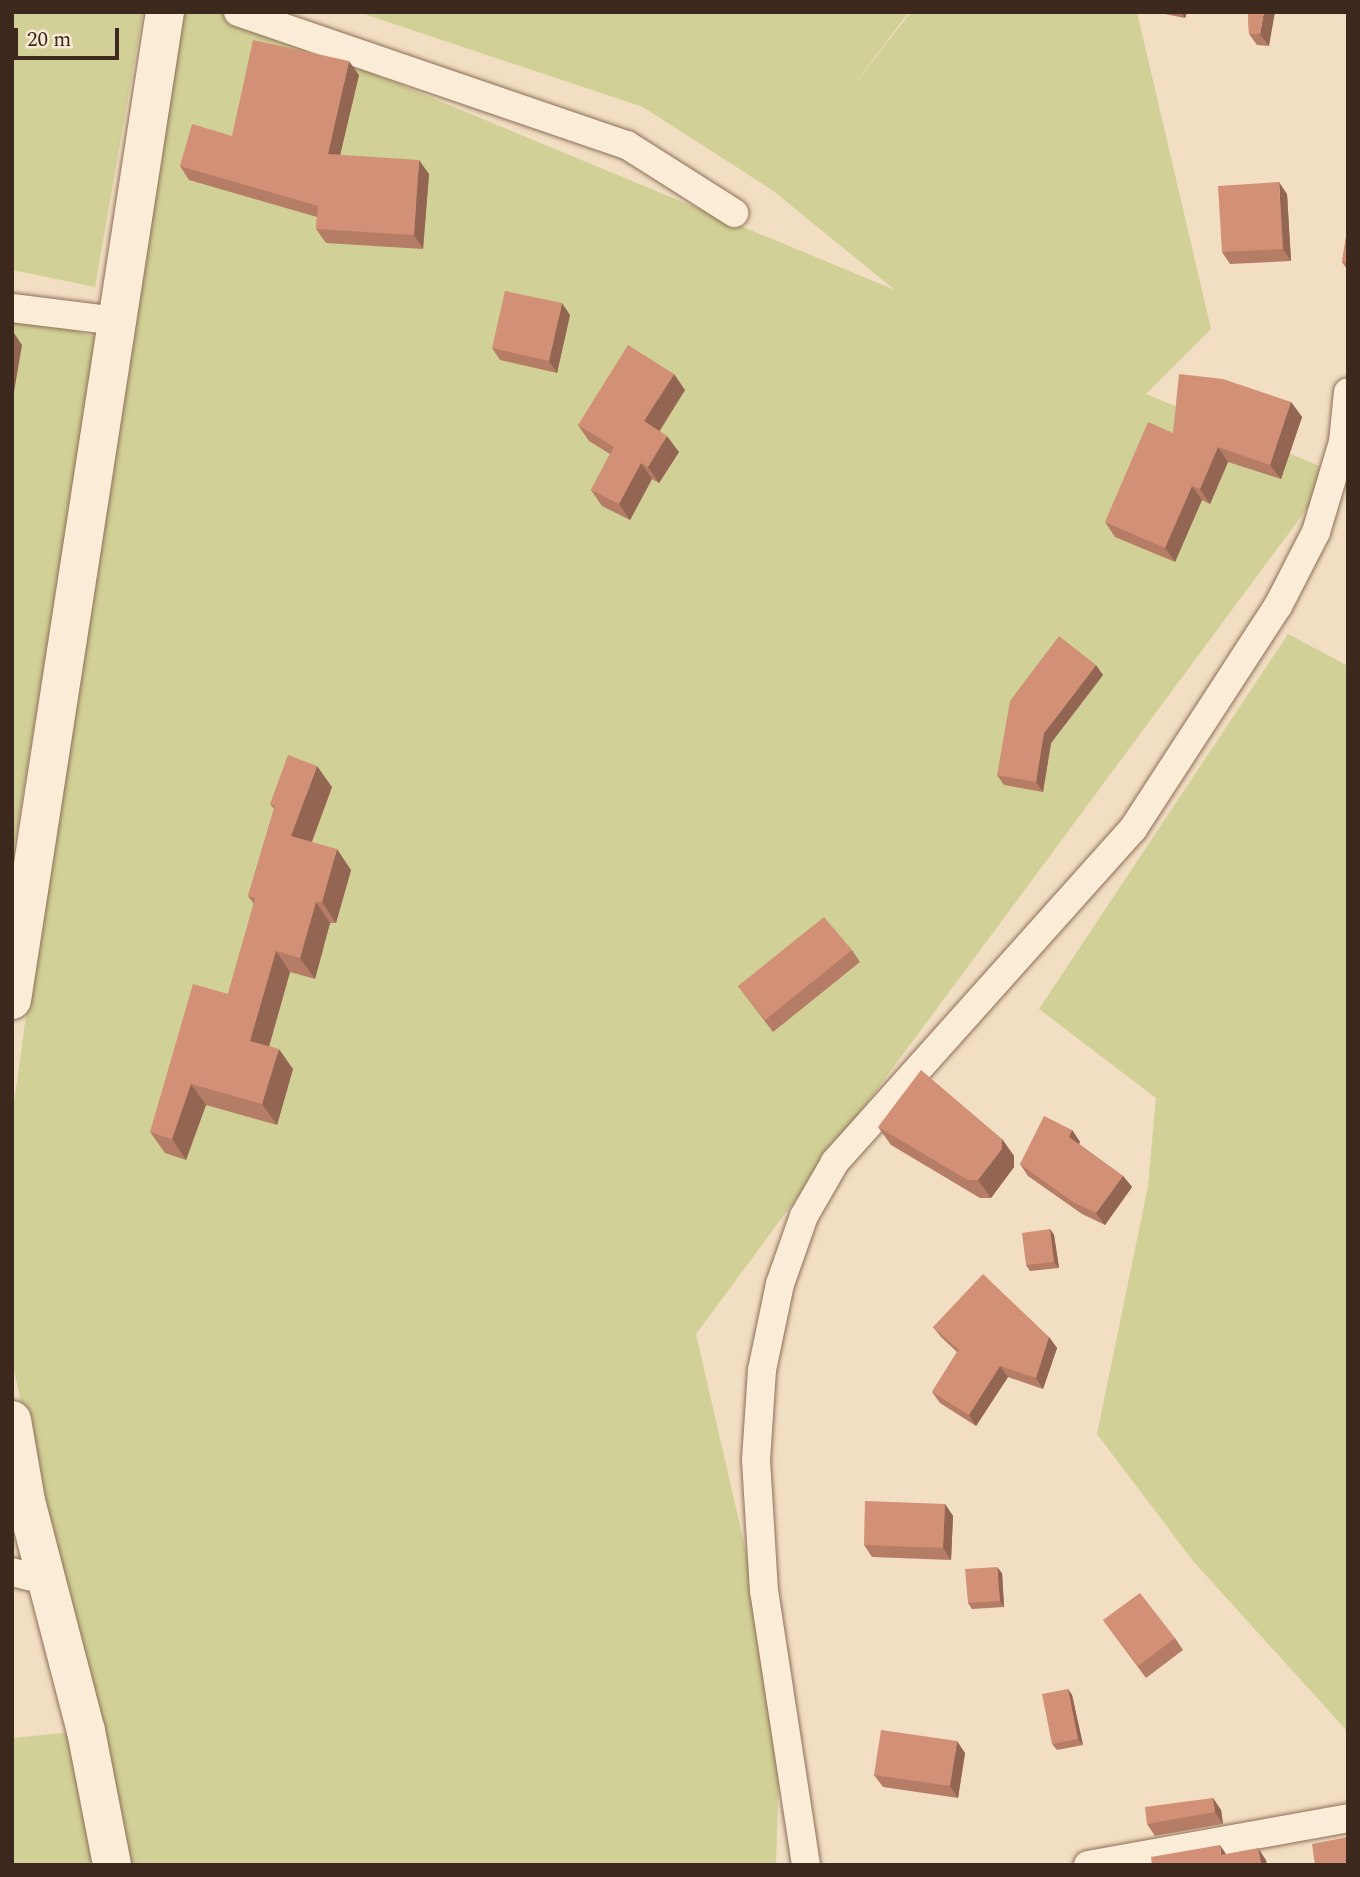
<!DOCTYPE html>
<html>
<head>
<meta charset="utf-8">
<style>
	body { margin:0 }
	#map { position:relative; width:1360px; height:1877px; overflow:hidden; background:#f1dec3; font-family:Spectral,serif }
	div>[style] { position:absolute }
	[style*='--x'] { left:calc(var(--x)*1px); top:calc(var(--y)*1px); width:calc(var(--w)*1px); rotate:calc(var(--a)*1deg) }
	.green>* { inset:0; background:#d1d096 }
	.roads { filter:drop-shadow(0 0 2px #8d6e58) drop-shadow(0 0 2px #8d6e58) }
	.street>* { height:28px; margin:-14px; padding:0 14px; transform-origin:14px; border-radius:14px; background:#fbecd7 }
	.secondary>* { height:38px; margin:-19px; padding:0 19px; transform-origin:19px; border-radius:19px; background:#fbecd7 }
	.wall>* { inset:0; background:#b57d65 }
	.shaded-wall>* { inset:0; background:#936653 }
	.building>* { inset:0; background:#d29176 }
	span { translate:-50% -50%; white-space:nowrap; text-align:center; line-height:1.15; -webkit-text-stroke:5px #f8e9d3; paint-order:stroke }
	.frame { position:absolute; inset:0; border:14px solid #3c281d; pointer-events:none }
	.scale { position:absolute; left:14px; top:28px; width:105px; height:32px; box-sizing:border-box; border:4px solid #3c281d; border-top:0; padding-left:9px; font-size:21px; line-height:24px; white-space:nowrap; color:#3c281d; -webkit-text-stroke:5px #f8e9d3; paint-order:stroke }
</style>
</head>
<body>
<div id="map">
	<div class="green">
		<div style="clip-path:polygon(12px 12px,143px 12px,95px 287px,12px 270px)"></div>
		<div style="clip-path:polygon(165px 12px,225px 12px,895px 290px,772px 190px,643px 107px,358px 12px,909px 12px,843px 99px,911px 12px,1137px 12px,1211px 329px,1146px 394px,1334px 472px,696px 1334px,781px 1704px,776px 1865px,122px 1865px,12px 1361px,12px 1117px)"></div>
		<div style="clip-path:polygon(12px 311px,98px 338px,12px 860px)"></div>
		<div style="clip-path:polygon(1288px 634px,1348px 666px,1348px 1732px,1193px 1561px,1097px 1434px,1148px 1186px,1156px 1098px,1039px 1009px)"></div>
		<div style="clip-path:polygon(86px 1731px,104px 1865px,12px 1865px,12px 1738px)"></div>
	</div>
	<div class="roads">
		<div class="street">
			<div style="--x:238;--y:12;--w:411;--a:18.9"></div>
			<div style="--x:627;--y:145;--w:127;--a:32.4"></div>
			<div style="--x:12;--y:308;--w:105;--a:7.1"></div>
			<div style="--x:12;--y:1572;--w:36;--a:14"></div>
			<div style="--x:806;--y:1865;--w:277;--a:-98.7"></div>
			<div style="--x:764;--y:1591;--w:131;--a:-93.5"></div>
			<div style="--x:756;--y:1460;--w:90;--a:-86.2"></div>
			<div style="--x:762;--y:1370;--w:88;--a:-78.2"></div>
			<div style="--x:780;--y:1284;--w:72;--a:-70.6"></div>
			<div style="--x:804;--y:1216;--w:62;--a:-60.1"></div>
			<div style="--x:835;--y:1162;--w:447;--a:-48.2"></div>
			<div style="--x:1133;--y:829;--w:266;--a:-57"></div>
			<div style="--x:1278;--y:606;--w:83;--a:-62.8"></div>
			<div style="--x:1316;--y:532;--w:94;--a:-73.3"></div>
			<div style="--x:1343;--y:442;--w:50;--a:-84.3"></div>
			<div style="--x:1088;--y:1865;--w:264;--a:-10.2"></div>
		</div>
		<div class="secondary">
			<div style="--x:12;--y:1000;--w:1000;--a:-81.2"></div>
			<div style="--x:12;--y:1420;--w:82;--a:80.2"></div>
			<div style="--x:26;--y:1501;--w:238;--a:75.4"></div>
			<div style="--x:86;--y:1731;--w:136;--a:79"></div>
		</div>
	</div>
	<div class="wall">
		<div style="clip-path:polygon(1155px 12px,1187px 12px,1185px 18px)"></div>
		<div style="clip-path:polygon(1248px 12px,1269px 46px,1257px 45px,1249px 34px)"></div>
		<div style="clip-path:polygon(359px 75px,340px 155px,429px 174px,423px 249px,326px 243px,316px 229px,317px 217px,189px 180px,180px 166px,232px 136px)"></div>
		<div style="clip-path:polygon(1287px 194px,1291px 261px,1230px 264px,1222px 252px)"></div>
		<div style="clip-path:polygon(1348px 225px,1348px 271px,1342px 262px)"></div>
		<div style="clip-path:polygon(570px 315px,557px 373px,500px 360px,492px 348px)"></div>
		<div style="clip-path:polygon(685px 390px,660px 431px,679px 452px,659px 483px,652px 479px,630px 520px,602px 506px,591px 490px,610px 454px,589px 441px,578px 425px)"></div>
		<div style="clip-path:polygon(1291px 402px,1302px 417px,1281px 479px,1228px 462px,1210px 504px,1202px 500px,1175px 562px,1115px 537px,1105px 522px,1173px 433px)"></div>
		<div style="clip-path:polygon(1103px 675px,1051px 743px,1043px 792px,1004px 785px,997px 775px)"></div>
		<div style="clip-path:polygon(332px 787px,312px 842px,351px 870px,336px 923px,330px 923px,315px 979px,290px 972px,269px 1046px,293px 1069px,277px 1125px,206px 1105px,186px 1160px,165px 1153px,150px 1132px,228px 994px,254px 904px,248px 896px,274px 809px,270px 804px)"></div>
		<div style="clip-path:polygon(852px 950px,860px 962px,773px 1032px,738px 986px)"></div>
		<div style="clip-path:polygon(878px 1127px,1002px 1139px,1014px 1156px,1014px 1167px,991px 1198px,980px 1198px,891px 1145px)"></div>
		<div style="clip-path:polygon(1072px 1130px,1080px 1142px,1079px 1144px,1123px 1176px,1132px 1187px,1105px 1225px,1082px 1214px,1028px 1176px,1020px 1164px)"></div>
		<div style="clip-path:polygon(1050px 1229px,1054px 1235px,1059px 1268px,1030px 1271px,1026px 1265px)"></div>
		<div style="clip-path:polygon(933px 1327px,1049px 1337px,1057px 1348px,1043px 1389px,1008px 1377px,976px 1426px,940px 1403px,932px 1392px,957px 1352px,941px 1337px)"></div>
		<div style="clip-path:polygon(945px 1504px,953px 1516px,951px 1560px,872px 1557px,864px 1545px)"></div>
		<div style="clip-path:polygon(1002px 1573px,1004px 1607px,972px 1609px,968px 1603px)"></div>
		<div style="clip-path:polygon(1103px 1620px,1175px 1638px,1183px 1650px,1146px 1678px)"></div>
		<div style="clip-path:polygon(1068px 1689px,1072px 1695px,1083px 1745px,1057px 1750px,1052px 1744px)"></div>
		<div style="clip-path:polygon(965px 1753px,958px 1798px,883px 1787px,874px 1775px)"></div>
		<div style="clip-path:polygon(1213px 1798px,1221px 1810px,1223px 1824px,1155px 1836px,1147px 1824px)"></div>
	</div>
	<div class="shaded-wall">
		<div style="clip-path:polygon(1181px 12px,1187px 12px,1185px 18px)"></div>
		<div style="clip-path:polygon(1264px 12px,1275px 12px,1269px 46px,1260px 34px)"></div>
		<div style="clip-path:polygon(349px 61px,359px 75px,337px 168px,328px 154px)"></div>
		<div style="clip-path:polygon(419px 160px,429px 174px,423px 249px,414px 235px)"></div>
		<div style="clip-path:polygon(1279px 182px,1287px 194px,1291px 261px,1283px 249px)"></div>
		<div style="clip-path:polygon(562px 303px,570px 315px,557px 373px,549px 361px)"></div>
		<div style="clip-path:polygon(14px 333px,22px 345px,12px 404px,12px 341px)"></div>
		<div style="clip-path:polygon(674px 374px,685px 390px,655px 437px,644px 421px)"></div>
		<div style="clip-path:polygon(1291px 402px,1302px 417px,1281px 479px,1270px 465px)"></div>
		<div style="clip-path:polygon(667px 436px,679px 452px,659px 483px,648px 467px)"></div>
		<div style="clip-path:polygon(1218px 447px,1228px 462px,1210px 504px,1200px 489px)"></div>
		<div style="clip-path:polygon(641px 463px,652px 479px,630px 520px,619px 504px)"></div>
		<div style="clip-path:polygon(1192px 486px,1202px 500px,1175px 562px,1165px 548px)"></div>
		<div style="clip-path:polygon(1096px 665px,1103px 675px,1051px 743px,1043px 792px,1036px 782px,1044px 733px)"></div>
		<div style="clip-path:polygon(317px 766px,332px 787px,306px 857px,291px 836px)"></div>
		<div style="clip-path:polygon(337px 849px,351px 870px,336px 923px,322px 902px)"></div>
		<div style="clip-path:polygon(316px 902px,330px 923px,315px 979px,300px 958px)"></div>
		<div style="clip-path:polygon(276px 951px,290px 972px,265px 1061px,250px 1041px)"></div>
		<div style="clip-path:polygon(279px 1049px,293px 1069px,277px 1125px,262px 1104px)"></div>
		<div style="clip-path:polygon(191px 1084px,206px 1105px,186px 1160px,172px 1139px)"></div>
		<div style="clip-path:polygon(1072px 1130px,1080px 1142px,1077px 1149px,1069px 1137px)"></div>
		<div style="clip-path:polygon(1002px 1139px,1014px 1156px,1014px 1167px,991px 1198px,978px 1180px)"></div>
		<div style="clip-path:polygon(1123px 1176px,1132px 1187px,1105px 1225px,1096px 1213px)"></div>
		<div style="clip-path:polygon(1050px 1229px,1054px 1235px,1059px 1268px,1054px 1262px)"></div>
		<div style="clip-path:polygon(1049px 1337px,1057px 1348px,1043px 1389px,1036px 1378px)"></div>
		<div style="clip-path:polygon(1000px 1366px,1008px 1377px,976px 1426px,969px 1415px)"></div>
		<div style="clip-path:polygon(945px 1504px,953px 1516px,951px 1560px,943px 1548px)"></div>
		<div style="clip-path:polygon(997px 1567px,1002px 1573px,1004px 1607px,1000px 1601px)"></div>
		<div style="clip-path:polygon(1068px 1689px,1072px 1695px,1083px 1745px,1078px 1739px)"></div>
		<div style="clip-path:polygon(957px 1741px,965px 1753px,958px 1798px,950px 1786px)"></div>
		<div style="clip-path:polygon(1213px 1798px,1221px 1810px,1223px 1824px,1215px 1812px)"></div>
		<div style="clip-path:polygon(1220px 1845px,1228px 1857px,1221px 1855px)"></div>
		<div style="clip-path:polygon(1258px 1848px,1266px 1860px,1267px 1865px,1261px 1865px)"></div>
	</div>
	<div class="building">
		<div style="clip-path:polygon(1248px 12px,1264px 12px,1260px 34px,1249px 34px)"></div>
		<div style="clip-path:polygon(253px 40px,349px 61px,328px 154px,419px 160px,414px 235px,316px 229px,318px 206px,180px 166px,192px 124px,232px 136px)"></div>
		<div style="clip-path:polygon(1279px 182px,1283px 249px,1222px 252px,1218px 186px)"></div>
		<div style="clip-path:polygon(1348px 225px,1348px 263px,1342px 262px)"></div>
		<div style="clip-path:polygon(505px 291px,562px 303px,549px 361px,492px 348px)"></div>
		<div style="clip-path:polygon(628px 345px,674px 374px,644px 421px,667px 436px,648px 467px,641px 463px,619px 504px,591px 490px,614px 447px,578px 425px)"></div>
		<div style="clip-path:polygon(1179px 374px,1223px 379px,1291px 402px,1270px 465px,1218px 447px,1200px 489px,1192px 486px,1165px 548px,1105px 522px,1148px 422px,1173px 433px)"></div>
		<div style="clip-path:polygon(1059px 636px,1096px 665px,1044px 733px,1036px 782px,997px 775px,1010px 701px)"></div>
		<div style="clip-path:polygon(288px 755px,317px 766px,291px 836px,337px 849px,322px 902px,316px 902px,300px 958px,276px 951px,250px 1041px,279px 1049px,262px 1104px,191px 1084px,172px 1139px,150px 1132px,193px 984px,228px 994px,255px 898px,248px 896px,275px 806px,270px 804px)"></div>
		<div style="clip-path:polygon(824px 917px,852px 950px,765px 1020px,738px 986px)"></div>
		<div style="clip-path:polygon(921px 1070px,1002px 1139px,1002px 1149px,978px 1180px,968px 1180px,878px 1127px)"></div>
		<div style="clip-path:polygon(1044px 1116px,1072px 1130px,1069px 1137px,1123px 1176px,1096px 1213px,1073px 1202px,1020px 1164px)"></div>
		<div style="clip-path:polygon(1050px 1229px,1054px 1262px,1026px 1265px,1022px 1233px)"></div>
		<div style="clip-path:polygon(983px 1274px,1049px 1337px,1036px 1378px,1000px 1366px,969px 1415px,932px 1392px,959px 1350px,933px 1327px)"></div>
		<div style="clip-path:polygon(865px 1501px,945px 1504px,943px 1548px,864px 1545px)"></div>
		<div style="clip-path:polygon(997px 1567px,1000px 1601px,968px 1603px,965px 1569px)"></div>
		<div style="clip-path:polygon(1140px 1593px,1175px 1638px,1138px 1666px,1103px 1620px)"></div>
		<div style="clip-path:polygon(1068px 1689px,1078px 1739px,1052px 1744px,1042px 1694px)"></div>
		<div style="clip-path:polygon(881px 1730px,957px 1741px,950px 1786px,874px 1775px)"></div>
		<div style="clip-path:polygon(1213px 1798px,1215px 1812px,1147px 1824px,1145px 1807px)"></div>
		<div style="clip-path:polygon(1348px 1837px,1348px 1865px,1315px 1865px,1312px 1844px)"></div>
		<div style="clip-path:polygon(1220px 1845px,1221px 1855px,1258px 1848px,1261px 1865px,1152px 1865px,1151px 1857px)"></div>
	</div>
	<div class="frame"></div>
	<div class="scale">20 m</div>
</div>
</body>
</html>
